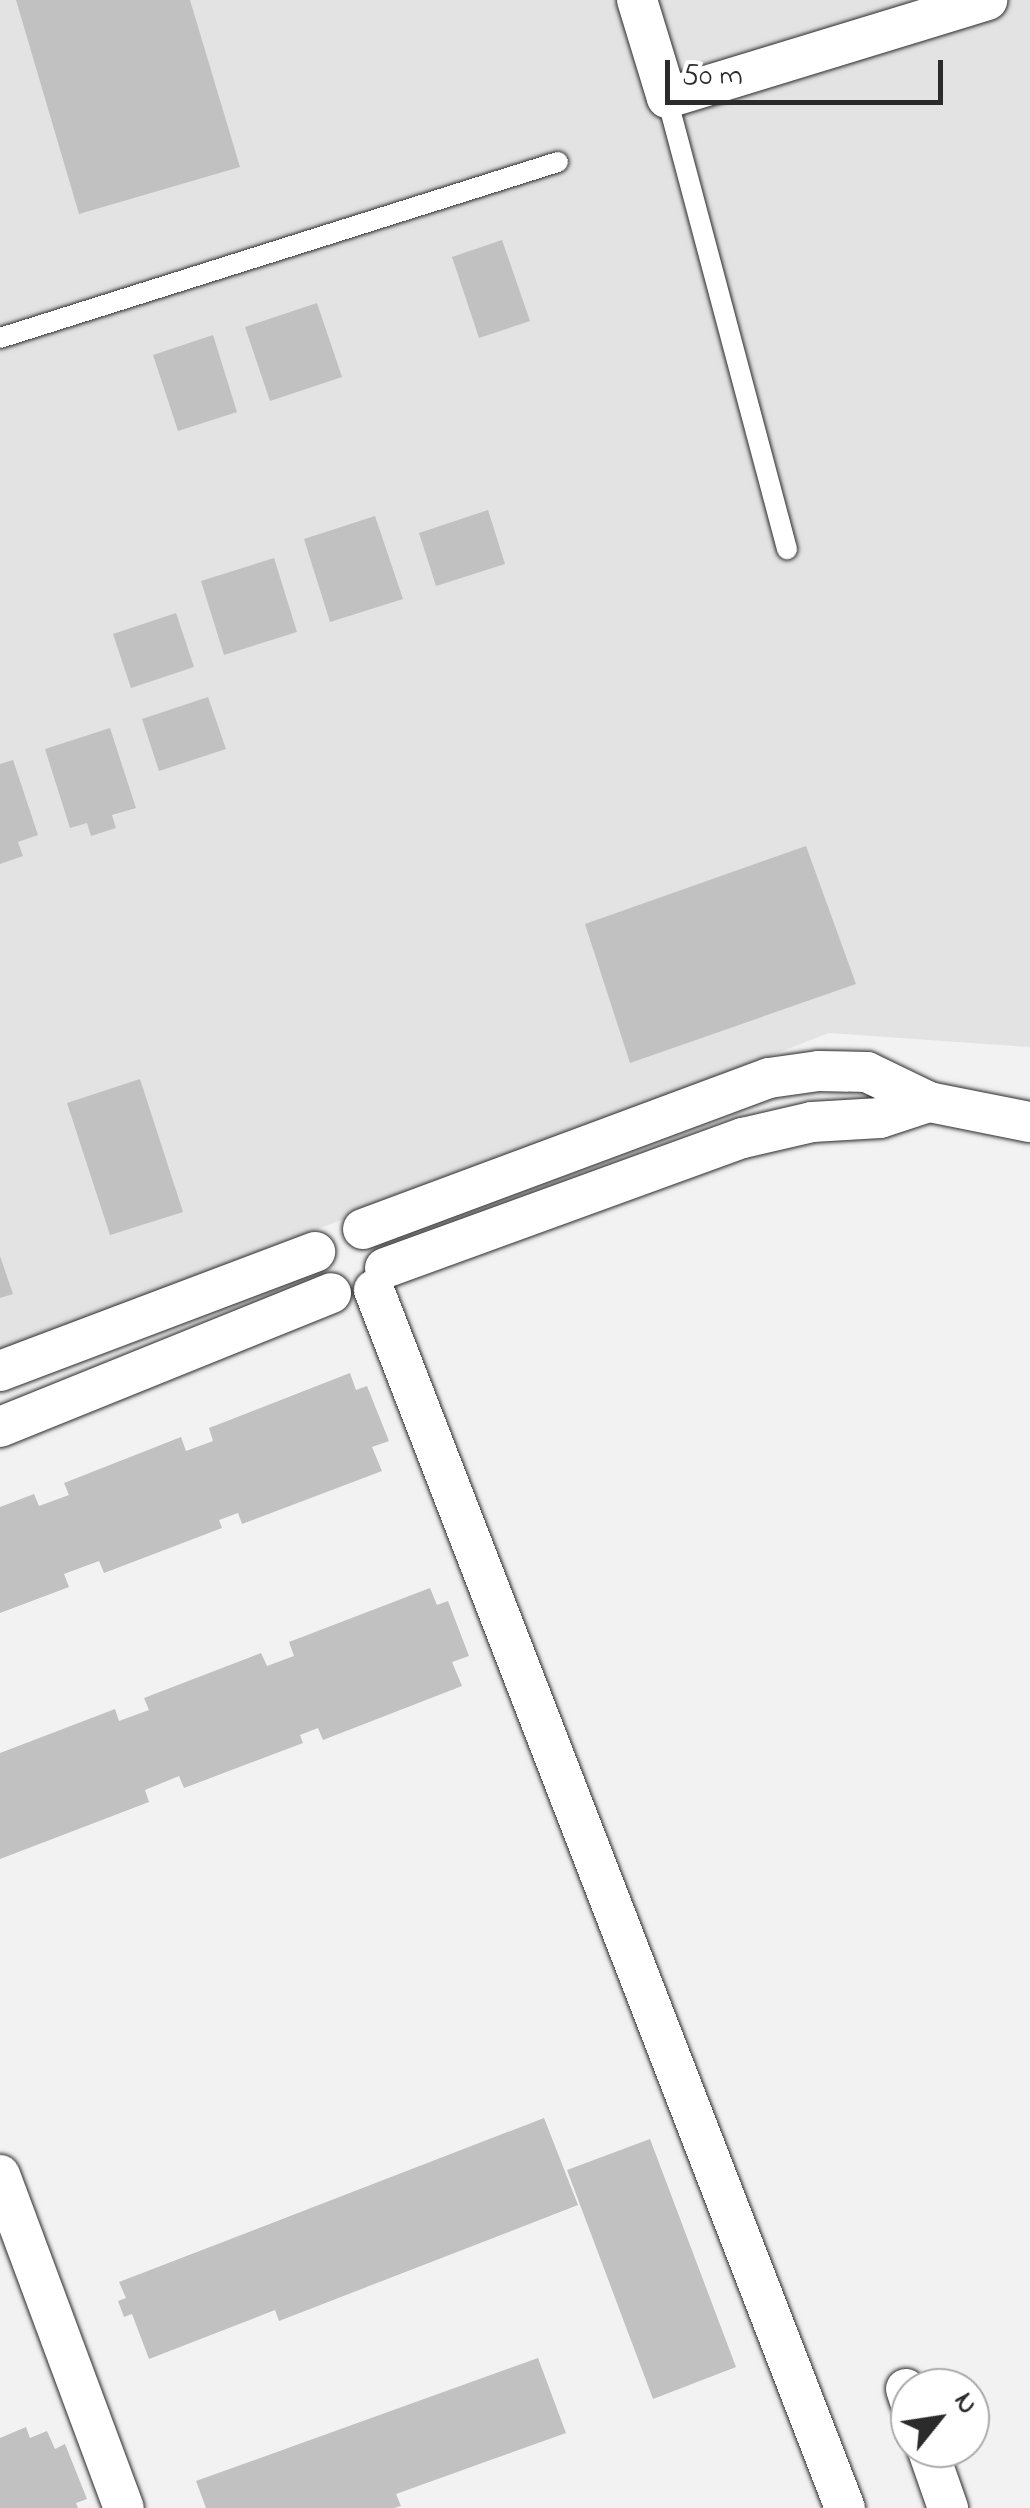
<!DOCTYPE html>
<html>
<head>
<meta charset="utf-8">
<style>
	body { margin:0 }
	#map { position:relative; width:1030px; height:2508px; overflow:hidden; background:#f2f2f2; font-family:"Indie Flower",sans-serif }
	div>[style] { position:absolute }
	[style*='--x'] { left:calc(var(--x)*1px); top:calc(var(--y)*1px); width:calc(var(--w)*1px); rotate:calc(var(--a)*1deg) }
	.built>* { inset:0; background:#e3e3e3 }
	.building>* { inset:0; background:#c1c1c1 }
	.roads { filter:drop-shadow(0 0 2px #2b2b2b) drop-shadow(0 0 2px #2b2b2b) }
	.lane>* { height:20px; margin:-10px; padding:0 10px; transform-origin:10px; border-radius:10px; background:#fff }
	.street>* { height:40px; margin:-20px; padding:0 20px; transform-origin:20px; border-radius:20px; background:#fff }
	span { translate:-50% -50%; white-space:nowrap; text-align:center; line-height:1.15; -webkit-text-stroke:9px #fff; paint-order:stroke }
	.north { position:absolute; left:890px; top:2368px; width:100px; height:100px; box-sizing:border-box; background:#fff; border:2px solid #aaa; border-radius:50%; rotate:60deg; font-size:28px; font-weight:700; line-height:40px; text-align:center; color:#2b2b2b }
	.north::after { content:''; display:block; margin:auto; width:35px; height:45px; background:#2b2b2b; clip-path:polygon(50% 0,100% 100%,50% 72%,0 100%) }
	.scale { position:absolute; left:665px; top:60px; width:278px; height:45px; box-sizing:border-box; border:5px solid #2b2b2b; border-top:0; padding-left:12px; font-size:30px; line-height:35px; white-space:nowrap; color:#2b2b2b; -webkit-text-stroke:8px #fff; paint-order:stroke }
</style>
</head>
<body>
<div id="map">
	<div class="built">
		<div style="clip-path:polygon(0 0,1030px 0,1030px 1047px,829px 1033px,0 1351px)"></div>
	</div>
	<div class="building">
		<div style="clip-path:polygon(16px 0,190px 0,240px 167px,79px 214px)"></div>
		<div style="clip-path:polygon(502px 240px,530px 321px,479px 338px,452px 257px)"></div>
		<div style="clip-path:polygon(317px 303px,342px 377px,270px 401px,245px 327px)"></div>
		<div style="clip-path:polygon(213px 335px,237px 412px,178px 431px,153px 355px)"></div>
		<div style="clip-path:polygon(488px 510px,505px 564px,436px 586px,419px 533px)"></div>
		<div style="clip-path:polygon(375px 516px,403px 599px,330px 622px,304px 539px)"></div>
		<div style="clip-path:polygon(274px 558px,297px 632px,224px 655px,201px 581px)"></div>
		<div style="clip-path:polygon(176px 613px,194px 667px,131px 688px,113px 634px)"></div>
		<div style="clip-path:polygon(208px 697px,226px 749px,159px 771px,142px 719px)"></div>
		<div style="clip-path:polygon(110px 728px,136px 808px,112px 815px,116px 828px,91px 836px,87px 823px,70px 828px,45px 749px)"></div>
		<div style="clip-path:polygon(13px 760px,38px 835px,18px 842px,23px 856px,0 864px,0 764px)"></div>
		<div style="clip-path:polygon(806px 846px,856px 984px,630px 1063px,585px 924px)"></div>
		<div style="clip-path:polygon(140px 1079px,183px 1212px,110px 1235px,67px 1103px)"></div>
		<div style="clip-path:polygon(0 1256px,13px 1294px,0 1298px)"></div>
		<div style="clip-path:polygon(350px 1373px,356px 1390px,367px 1386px,389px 1441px,372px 1447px,382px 1471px,242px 1524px,238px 1513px,219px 1520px,222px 1528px,104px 1573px,99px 1561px,64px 1574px,69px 1587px,0 1613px,0 1507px,34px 1494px,39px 1506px,69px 1495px,64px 1483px,181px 1437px,186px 1451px,213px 1441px,209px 1428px)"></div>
		<div style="clip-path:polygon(430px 1588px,437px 1605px,448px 1601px,469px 1656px,452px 1662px,462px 1686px,323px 1740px,318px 1728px,300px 1735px,303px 1743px,184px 1788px,179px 1776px,145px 1790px,149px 1802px,0 1859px,0 1753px,115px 1709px,119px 1721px,149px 1710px,144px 1698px,261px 1653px,267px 1666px,294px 1656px,289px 1642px)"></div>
		<div style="clip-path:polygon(544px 2118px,578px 2205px,279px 2321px,275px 2310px,149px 2359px,132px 2314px,124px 2317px,118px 2301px,126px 2298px,119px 2282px)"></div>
		<div style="clip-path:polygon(650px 2139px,736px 2367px,653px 2399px,567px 2170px)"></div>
		<div style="clip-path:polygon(538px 2358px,566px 2433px,396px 2494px,401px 2506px,394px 2508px,206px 2508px,196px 2481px)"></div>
		<div style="clip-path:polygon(26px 2427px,30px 2438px,47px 2431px,55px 2449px,65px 2444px,87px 2499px,76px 2503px,78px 2508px,0 2508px,0 2438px)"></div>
	</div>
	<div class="roads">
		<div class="lane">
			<div style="--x:667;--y:98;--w:467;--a:75.1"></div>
			<div style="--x:0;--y:338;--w:585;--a:-17.51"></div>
		</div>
		<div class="street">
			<div style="--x:637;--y:0;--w:102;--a:73"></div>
			<div style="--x:667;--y:98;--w:335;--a:-17"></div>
			<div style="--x:363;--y:1229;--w:433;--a:-20.4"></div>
			<div style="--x:769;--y:1078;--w:50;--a:-8"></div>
			<div style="--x:819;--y:1071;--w:48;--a:1.2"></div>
			<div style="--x:867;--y:1072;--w:69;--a:25.8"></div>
			<div style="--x:929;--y:1102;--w:103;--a:11.2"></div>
			<div style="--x:385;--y:1268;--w:381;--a:-20"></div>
			<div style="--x:743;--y:1138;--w:71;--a:-13.1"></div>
			<div style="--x:812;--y:1122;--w:68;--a:-3.4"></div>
			<div style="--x:880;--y:1118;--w:52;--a:-18.1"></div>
			<div style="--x:374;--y:1290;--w:1306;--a:68.86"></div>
			<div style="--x:0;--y:1371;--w:337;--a:-20.7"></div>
			<div style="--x:0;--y:1427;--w:357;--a:-22"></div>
			<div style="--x:0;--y:2175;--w:355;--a:69.6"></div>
			<div style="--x:906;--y:2389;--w:13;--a:72"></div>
			<div style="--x:927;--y:2448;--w:64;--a:70.7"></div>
		</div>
	</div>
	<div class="north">N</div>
	<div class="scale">50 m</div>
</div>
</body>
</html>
